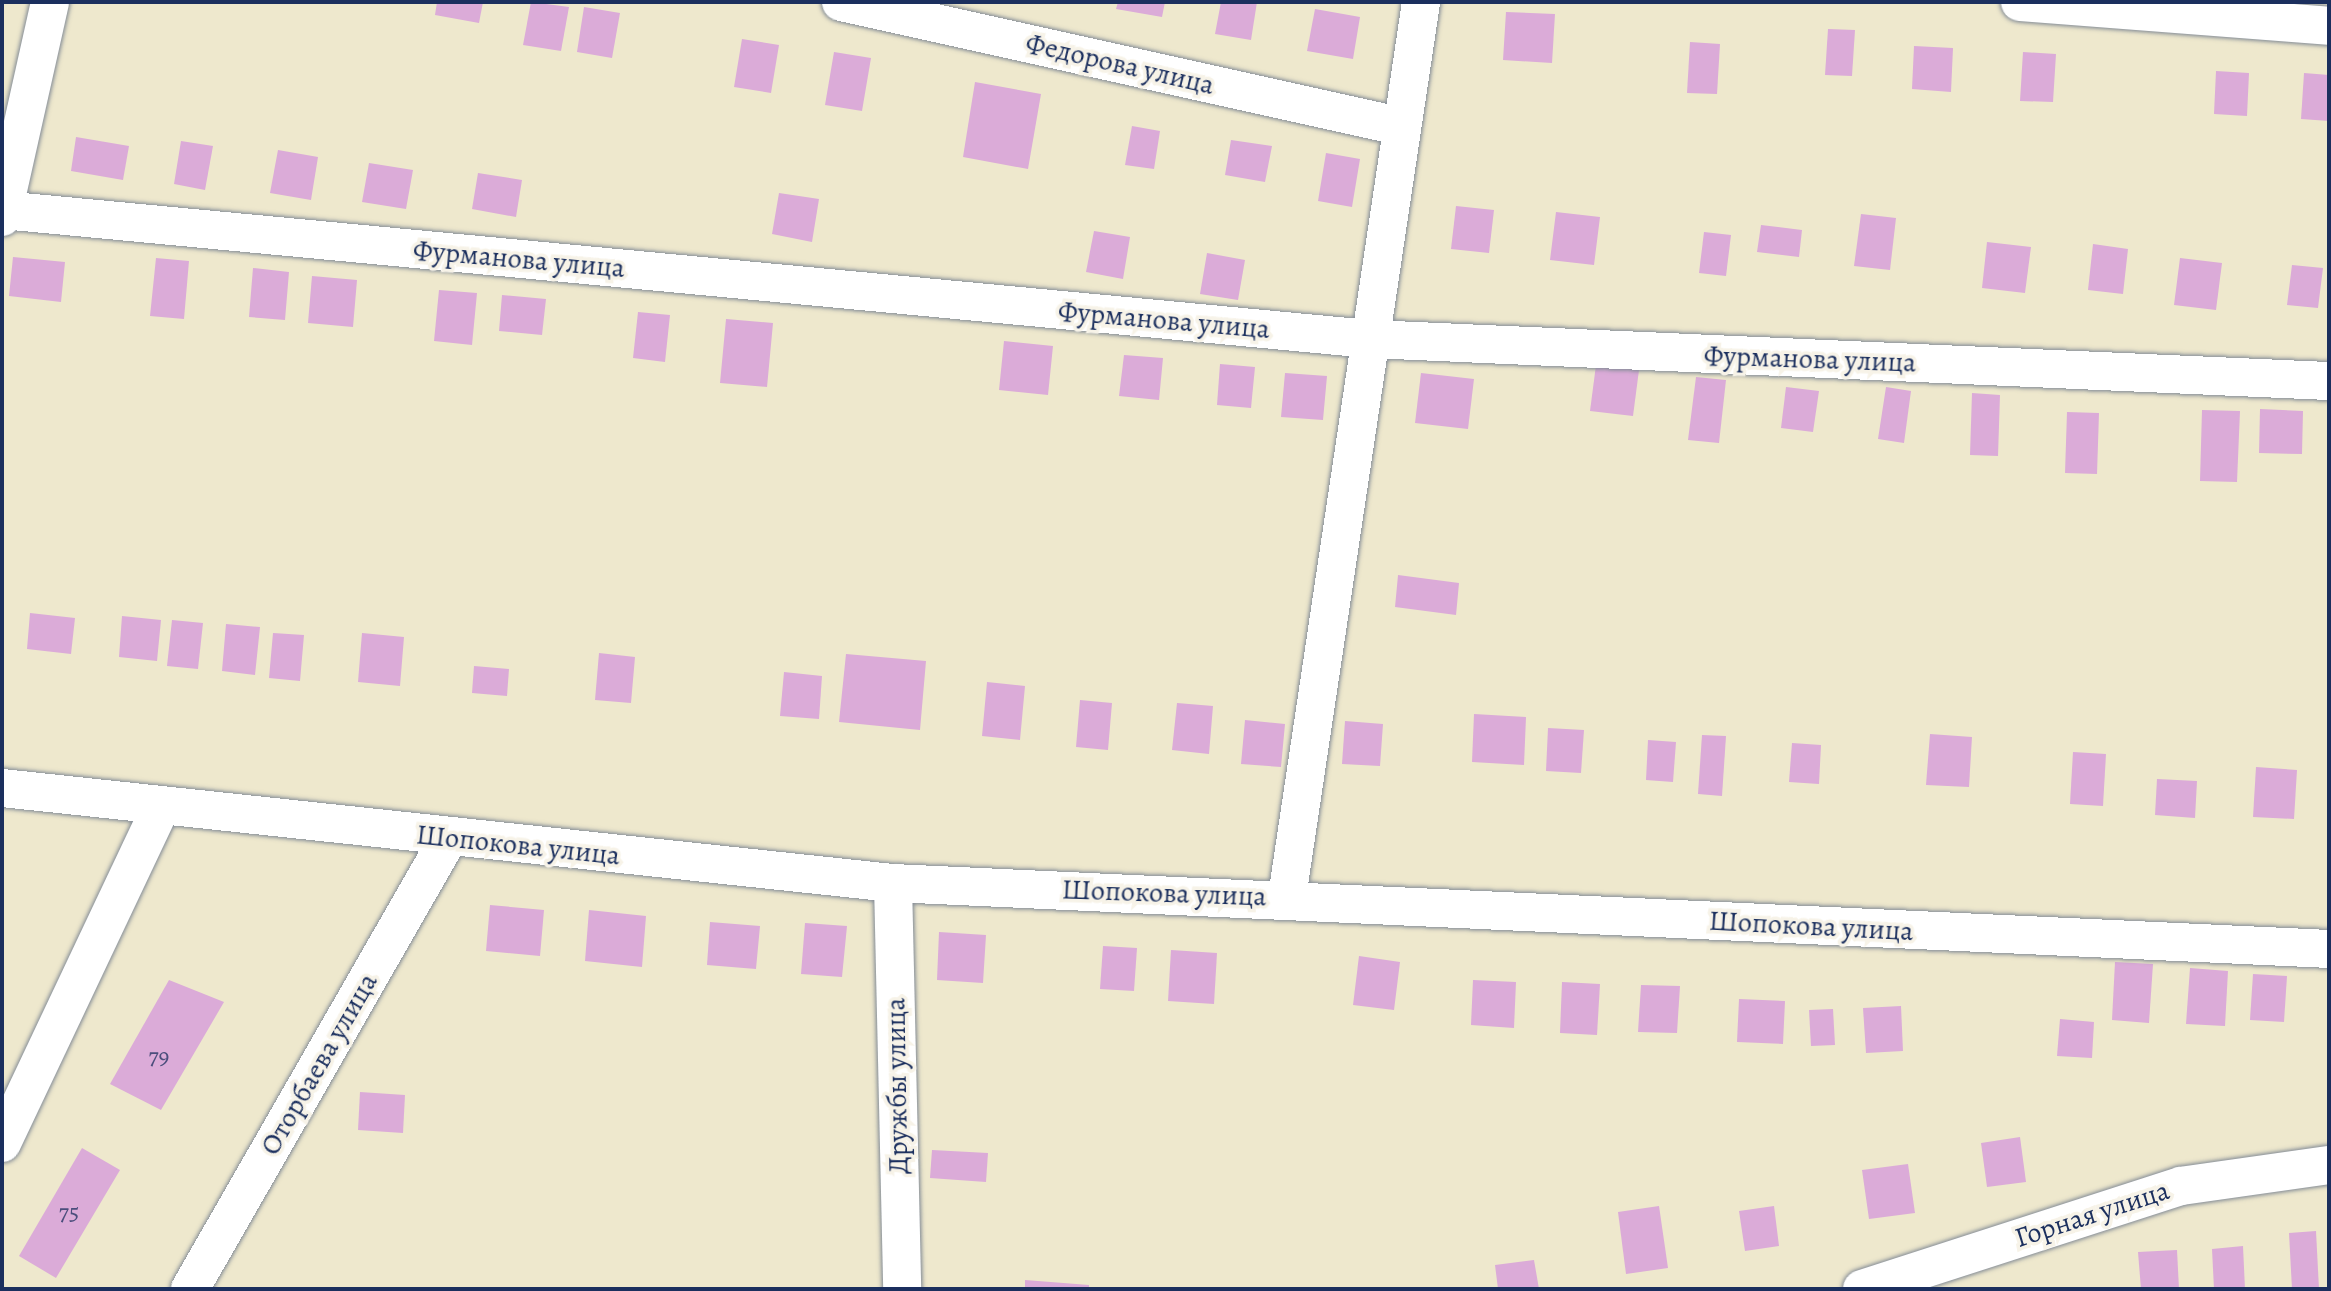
<!DOCTYPE html>
<html>
<head>
<meta charset="utf-8">
<style>
	body { margin:0 }
	#map { position:relative; width:2331px; height:1291px; overflow:hidden; background:#eee8cd; font-family:Alegreya,serif }
	div>[style] { position:absolute }
	[style*='--x'] { left:calc(var(--x)*1px); top:calc(var(--y)*1px); width:calc(var(--w)*1px); rotate:calc(var(--a)*1deg) }
	.building>* { inset:0; background:#dbabd8 }
	.roads { filter:drop-shadow(0 0 2px #848c96) drop-shadow(0 0 2px #848c96) }
	.minor>* { height:38px; margin:-19px; padding:0 19px; transform-origin:19px; border-radius:19px; background:#fff }
	span { translate:-50% -50%; white-space:nowrap; text-align:center; line-height:1.15; -webkit-text-stroke:7px #f7f3e8; paint-order:stroke }
	.number-label { font-size:24px; color:#4b4e7c }
	.number-label span { -webkit-text-stroke-width:0 }
	.street-label { font-size:28px; color:#1b2f5e }
	.frame { position:absolute; inset:0; border:4px solid #1b2f5e; pointer-events:none }
</style>
</head>
<body>
<div id="map">
	<div class="building">
		<div style="clip-path:polygon(437px 2px,483px 2px,479px 23px,435px 15px)"></div>
		<div style="clip-path:polygon(531px 2px,569px 7px,561px 51px,523px 45px)"></div>
		<div style="clip-path:polygon(1118px 2px,1165px 2px,1162px 17px,1116px 9px)"></div>
		<div style="clip-path:polygon(1221px 2px,1257px 2px,1251px 40px,1215px 34px)"></div>
		<div style="clip-path:polygon(584px 7px,620px 13px,612px 58px,577px 52px)"></div>
		<div style="clip-path:polygon(1315px 9px,1360px 17px,1353px 59px,1307px 51px)"></div>
		<div style="clip-path:polygon(1506px 12px,1555px 14px,1552px 63px,1503px 60px)"></div>
		<div style="clip-path:polygon(1828px 29px,1855px 30px,1852px 76px,1825px 75px)"></div>
		<div style="clip-path:polygon(742px 39px,779px 45px,771px 93px,734px 87px)"></div>
		<div style="clip-path:polygon(1690px 42px,1720px 44px,1717px 94px,1687px 93px)"></div>
		<div style="clip-path:polygon(1914px 46px,1953px 48px,1951px 92px,1912px 89px)"></div>
		<div style="clip-path:polygon(834px 52px,871px 58px,862px 111px,825px 105px)"></div>
		<div style="clip-path:polygon(2023px 52px,2056px 54px,2053px 102px,2020px 101px)"></div>
		<div style="clip-path:polygon(2216px 71px,2249px 73px,2247px 116px,2214px 114px)"></div>
		<div style="clip-path:polygon(2304px 73px,2329px 75px,2329px 121px,2301px 119px)"></div>
		<div style="clip-path:polygon(975px 82px,1041px 94px,1028px 169px,963px 157px)"></div>
		<div style="clip-path:polygon(1132px 126px,1160px 131px,1154px 169px,1125px 165px)"></div>
		<div style="clip-path:polygon(76px 137px,129px 146px,123px 180px,71px 171px)"></div>
		<div style="clip-path:polygon(1231px 140px,1272px 146px,1265px 182px,1225px 175px)"></div>
		<div style="clip-path:polygon(181px 141px,213px 146px,205px 190px,174px 184px)"></div>
		<div style="clip-path:polygon(278px 150px,318px 157px,311px 200px,270px 193px)"></div>
		<div style="clip-path:polygon(1326px 153px,1360px 159px,1352px 207px,1318px 201px)"></div>
		<div style="clip-path:polygon(369px 163px,413px 170px,406px 209px,362px 202px)"></div>
		<div style="clip-path:polygon(478px 173px,522px 180px,516px 217px,472px 209px)"></div>
		<div style="clip-path:polygon(779px 193px,819px 199px,812px 242px,772px 234px)"></div>
		<div style="clip-path:polygon(1456px 206px,1494px 210px,1489px 253px,1451px 249px)"></div>
		<div style="clip-path:polygon(1556px 212px,1600px 217px,1594px 265px,1550px 260px)"></div>
		<div style="clip-path:polygon(1861px 214px,1896px 218px,1890px 270px,1854px 266px)"></div>
		<div style="clip-path:polygon(1761px 225px,1802px 230px,1799px 257px,1757px 252px)"></div>
		<div style="clip-path:polygon(1094px 231px,1130px 237px,1123px 279px,1086px 272px)"></div>
		<div style="clip-path:polygon(1704px 232px,1731px 235px,1726px 276px,1699px 273px)"></div>
		<div style="clip-path:polygon(1987px 242px,2031px 247px,2025px 293px,1982px 288px)"></div>
		<div style="clip-path:polygon(2093px 244px,2128px 249px,2123px 294px,2088px 290px)"></div>
		<div style="clip-path:polygon(1207px 253px,1245px 260px,1238px 300px,1200px 294px)"></div>
		<div style="clip-path:polygon(13px 257px,65px 262px,61px 302px,9px 296px)"></div>
		<div style="clip-path:polygon(156px 258px,189px 261px,184px 319px,150px 316px)"></div>
		<div style="clip-path:polygon(2180px 258px,2222px 263px,2216px 310px,2174px 305px)"></div>
		<div style="clip-path:polygon(2292px 265px,2323px 268px,2318px 308px,2287px 305px)"></div>
		<div style="clip-path:polygon(253px 268px,289px 272px,285px 320px,249px 317px)"></div>
		<div style="clip-path:polygon(312px 276px,357px 280px,353px 327px,308px 323px)"></div>
		<div style="clip-path:polygon(439px 290px,477px 293px,472px 345px,434px 341px)"></div>
		<div style="clip-path:polygon(502px 295px,546px 299px,542px 335px,499px 331px)"></div>
		<div style="clip-path:polygon(638px 312px,670px 315px,665px 362px,633px 358px)"></div>
		<div style="clip-path:polygon(726px 319px,773px 323px,767px 387px,720px 383px)"></div>
		<div style="clip-path:polygon(1004px 341px,1053px 346px,1048px 395px,999px 390px)"></div>
		<div style="clip-path:polygon(1124px 355px,1163px 358px,1159px 400px,1119px 396px)"></div>
		<div style="clip-path:polygon(1220px 364px,1255px 367px,1251px 408px,1217px 405px)"></div>
		<div style="clip-path:polygon(1596px 365px,1639px 370px,1633px 416px,1590px 411px)"></div>
		<div style="clip-path:polygon(1285px 373px,1327px 376px,1323px 420px,1281px 417px)"></div>
		<div style="clip-path:polygon(1421px 373px,1474px 379px,1468px 429px,1415px 423px)"></div>
		<div style="clip-path:polygon(1696px 377px,1726px 380px,1719px 443px,1688px 440px)"></div>
		<div style="clip-path:polygon(1786px 387px,1819px 391px,1813px 432px,1781px 428px)"></div>
		<div style="clip-path:polygon(1886px 387px,1911px 391px,1904px 443px,1878px 439px)"></div>
		<div style="clip-path:polygon(1972px 393px,2000px 395px,1998px 456px,1970px 455px)"></div>
		<div style="clip-path:polygon(2260px 409px,2303px 411px,2302px 454px,2259px 453px)"></div>
		<div style="clip-path:polygon(2202px 410px,2240px 411px,2237px 482px,2200px 481px)"></div>
		<div style="clip-path:polygon(2067px 412px,2099px 413px,2097px 474px,2065px 473px)"></div>
		<div style="clip-path:polygon(1398px 575px,1459px 583px,1456px 615px,1395px 607px)"></div>
		<div style="clip-path:polygon(30px 613px,75px 618px,71px 654px,27px 649px)"></div>
		<div style="clip-path:polygon(122px 616px,161px 620px,157px 661px,119px 657px)"></div>
		<div style="clip-path:polygon(172px 620px,203px 623px,198px 669px,167px 666px)"></div>
		<div style="clip-path:polygon(226px 624px,260px 627px,255px 675px,222px 671px)"></div>
		<div style="clip-path:polygon(273px 633px,304px 635px,300px 681px,269px 678px)"></div>
		<div style="clip-path:polygon(362px 633px,404px 637px,400px 686px,358px 682px)"></div>
		<div style="clip-path:polygon(599px 653px,635px 657px,631px 703px,595px 700px)"></div>
		<div style="clip-path:polygon(846px 654px,926px 661px,920px 730px,839px 722px)"></div>
		<div style="clip-path:polygon(474px 666px,509px 669px,507px 696px,472px 693px)"></div>
		<div style="clip-path:polygon(784px 672px,822px 676px,819px 719px,780px 716px)"></div>
		<div style="clip-path:polygon(987px 682px,1025px 686px,1020px 740px,982px 736px)"></div>
		<div style="clip-path:polygon(1080px 700px,1112px 703px,1108px 750px,1076px 747px)"></div>
		<div style="clip-path:polygon(1177px 703px,1213px 706px,1209px 754px,1172px 750px)"></div>
		<div style="clip-path:polygon(1474px 714px,1526px 717px,1524px 765px,1472px 762px)"></div>
		<div style="clip-path:polygon(1245px 720px,1285px 724px,1281px 767px,1241px 764px)"></div>
		<div style="clip-path:polygon(1345px 721px,1383px 724px,1380px 766px,1342px 764px)"></div>
		<div style="clip-path:polygon(1548px 728px,1584px 730px,1581px 773px,1546px 771px)"></div>
		<div style="clip-path:polygon(1930px 734px,1972px 737px,1969px 787px,1926px 785px)"></div>
		<div style="clip-path:polygon(1702px 735px,1726px 736px,1722px 796px,1698px 794px)"></div>
		<div style="clip-path:polygon(1648px 740px,1676px 742px,1673px 782px,1646px 780px)"></div>
		<div style="clip-path:polygon(1792px 743px,1821px 745px,1819px 784px,1789px 782px)"></div>
		<div style="clip-path:polygon(2073px 752px,2106px 754px,2103px 806px,2070px 804px)"></div>
		<div style="clip-path:polygon(2256px 767px,2297px 770px,2294px 819px,2253px 817px)"></div>
		<div style="clip-path:polygon(2157px 779px,2197px 781px,2195px 818px,2155px 815px)"></div>
		<div style="clip-path:polygon(490px 905px,544px 910px,540px 956px,486px 951px)"></div>
		<div style="clip-path:polygon(589px 910px,646px 916px,642px 967px,585px 961px)"></div>
		<div style="clip-path:polygon(710px 922px,760px 926px,756px 969px,707px 965px)"></div>
		<div style="clip-path:polygon(805px 923px,847px 926px,842px 977px,801px 974px)"></div>
		<div style="clip-path:polygon(939px 932px,986px 935px,983px 983px,937px 980px)"></div>
		<div style="clip-path:polygon(1103px 946px,1137px 948px,1134px 991px,1100px 989px)"></div>
		<div style="clip-path:polygon(1171px 950px,1217px 953px,1214px 1004px,1168px 1001px)"></div>
		<div style="clip-path:polygon(1359px 956px,1400px 962px,1394px 1010px,1353px 1005px)"></div>
		<div style="clip-path:polygon(2115px 962px,2153px 964px,2149px 1023px,2112px 1020px)"></div>
		<div style="clip-path:polygon(2190px 968px,2228px 971px,2225px 1026px,2186px 1024px)"></div>
		<div style="clip-path:polygon(2253px 974px,2287px 976px,2284px 1022px,2250px 1020px)"></div>
		<div style="clip-path:polygon(169px 980px,224px 1002px,161px 1110px,110px 1084px)"></div>
		<div style="clip-path:polygon(1473px 980px,1516px 982px,1514px 1028px,1471px 1025px)"></div>
		<div style="clip-path:polygon(1562px 982px,1600px 984px,1597px 1035px,1560px 1033px)"></div>
		<div style="clip-path:polygon(1641px 985px,1680px 986px,1677px 1033px,1638px 1032px)"></div>
		<div style="clip-path:polygon(1739px 999px,1785px 1001px,1783px 1044px,1737px 1042px)"></div>
		<div style="clip-path:polygon(1901px 1006px,1903px 1051px,1866px 1053px,1863px 1008px)"></div>
		<div style="clip-path:polygon(1833px 1009px,1835px 1045px,1811px 1046px,1809px 1010px)"></div>
		<div style="clip-path:polygon(2060px 1019px,2094px 1022px,2092px 1058px,2057px 1056px)"></div>
		<div style="clip-path:polygon(360px 1092px,405px 1095px,403px 1133px,358px 1130px)"></div>
		<div style="clip-path:polygon(2020px 1137px,2026px 1182px,1987px 1187px,1981px 1143px)"></div>
		<div style="clip-path:polygon(82px 1148px,120px 1170px,56px 1278px,19px 1256px)"></div>
		<div style="clip-path:polygon(932px 1150px,988px 1153px,986px 1182px,930px 1178px)"></div>
		<div style="clip-path:polygon(1908px 1164px,1915px 1213px,1869px 1219px,1862px 1170px)"></div>
		<div style="clip-path:polygon(1659px 1206px,1668px 1268px,1626px 1274px,1618px 1212px)"></div>
		<div style="clip-path:polygon(1774px 1206px,1779px 1246px,1745px 1251px,1739px 1211px)"></div>
		<div style="clip-path:polygon(2316px 1231px,2319px 1289px,2292px 1289px,2289px 1233px)"></div>
		<div style="clip-path:polygon(2243px 1246px,2245px 1289px,2214px 1289px,2212px 1249px)"></div>
		<div style="clip-path:polygon(2177px 1250px,2179px 1289px,2141px 1289px,2138px 1252px)"></div>
		<div style="clip-path:polygon(1534px 1260px,1539px 1289px,1498px 1289px,1495px 1265px)"></div>
		<div style="clip-path:polygon(1025px 1280px,1089px 1285px,1089px 1289px,1025px 1289px)"></div>
	</div>
	<div class="roads">
		<div class="minor">
			<div style="--x:841;--y:2;--w:572;--a:12.53"></div>
			<div style="--x:2020;--y:2;--w:310;--a:4.4"></div>
			<div style="--x:2;--y:210;--w:1374;--a:5.39"></div>
			<div style="--x:1370;--y:339;--w:960;--a:2.51"></div>
			<div style="--x:2;--y:217;--w:220;--a:-77.4"></div>
			<div style="--x:2;--y:788;--w:896;--a:6.09"></div>
			<div style="--x:893;--y:883;--w:1438;--a:2.63"></div>
			<div style="--x:893;--y:883;--w:406;--a:88.7"></div>
			<div style="--x:1287;--y:897;--w:905;--a:-81.48"></div>
			<div style="--x:2;--y:1143;--w:373;--a:-64.7"></div>
			<div style="--x:190;--y:1289;--w:519;--a:-60.17"></div>
			<div style="--x:1862;--y:1289;--w:335;--a:-17.9"></div>
			<div style="--x:2181;--y:1186;--w:149;--a:-8.1"></div>
		</div>
	</div>
	<div class="number-label">
		<span style="left:159px;top:1057px">79</span>
		<span style="left:69px;top:1213px">75</span>
	</div>
	<div class="street-label">
		<span style="left:1120px;top:64px;rotate:13deg">Федорова улица</span>
		<span style="left:519px;top:259px;rotate:5deg">Фурманова улица</span>
		<span style="left:1164px;top:320px;rotate:5deg">Фурманова улица</span>
		<span style="left:1810px;top:359px;rotate:2deg">Фурманова улица</span>
		<span style="left:518px;top:845px;rotate:6deg">Шопокова улица</span>
		<span style="left:1164px;top:893px;rotate:2deg">Шопокова улица</span>
		<span style="left:1811px;top:926px;rotate:3deg">Шопокова улица</span>
		<span style="left:319px;top:1064px;rotate:-60deg">Оторбаева улица</span>
		<span style="left:897px;top:1086px;rotate:-91deg">Дружбы улица</span>
		<span style="left:2092px;top:1214px;rotate:-18deg">Горная улица</span>
	</div>
	<div class="frame"></div>
</div>
</body>
</html>
